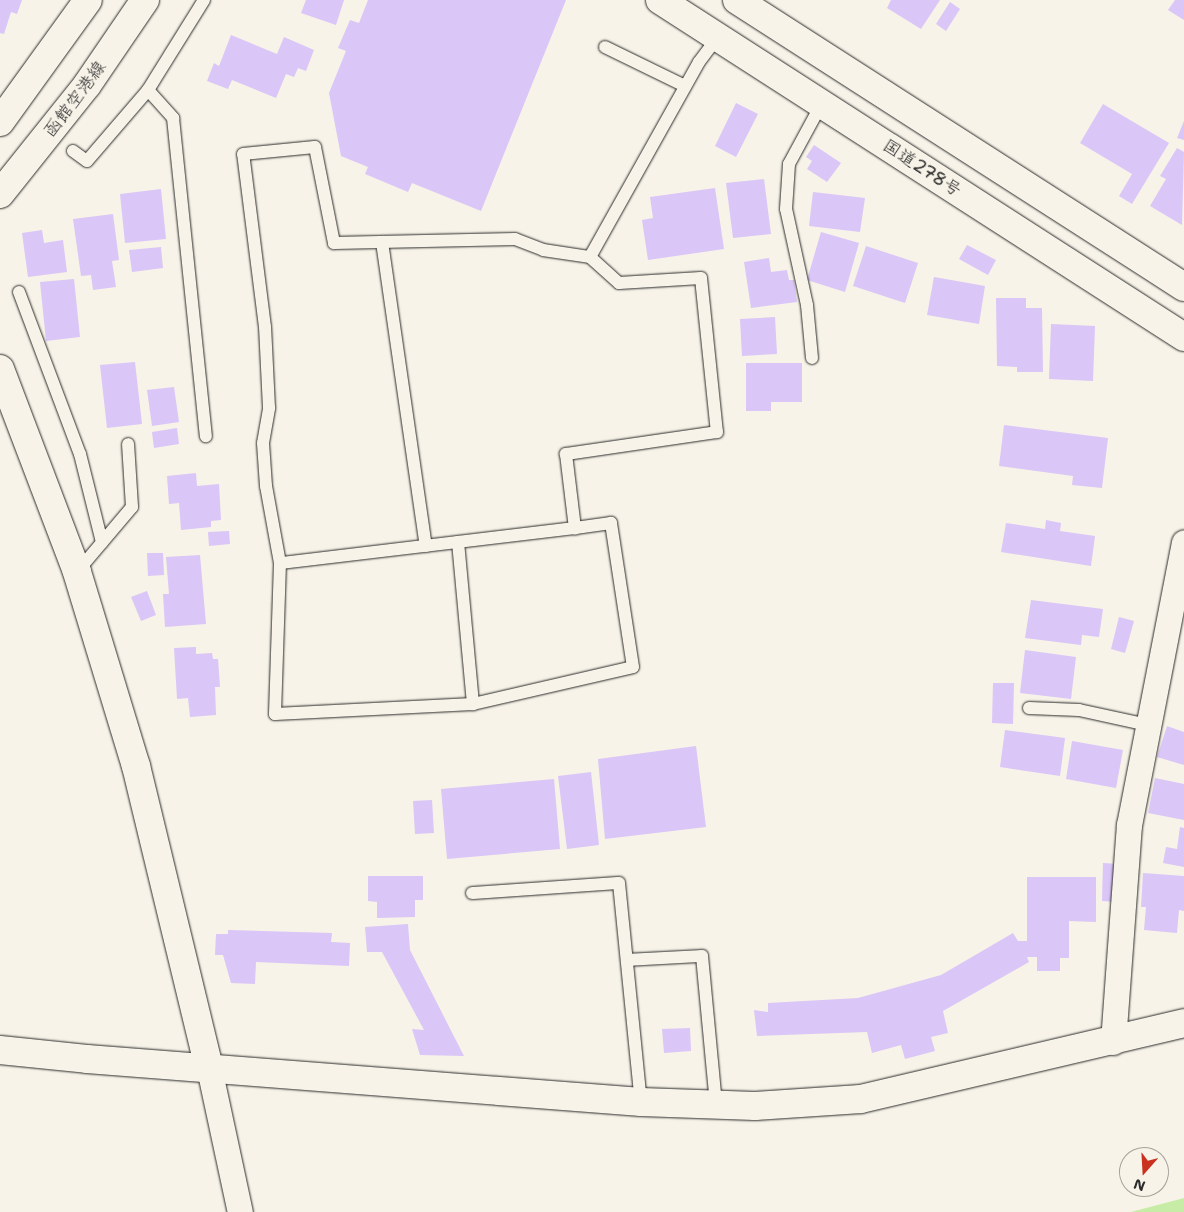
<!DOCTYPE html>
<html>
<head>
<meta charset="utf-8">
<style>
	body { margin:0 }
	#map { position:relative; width:1184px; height:1212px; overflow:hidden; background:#f7f3e8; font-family:"Shantell Sans","Klee One",sans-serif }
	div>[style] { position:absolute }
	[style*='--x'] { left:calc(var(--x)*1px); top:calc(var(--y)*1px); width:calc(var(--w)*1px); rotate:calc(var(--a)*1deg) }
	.green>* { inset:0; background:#c6eca6 }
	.building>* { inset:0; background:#dac6f7 }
	.roads { filter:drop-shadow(0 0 1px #2b2b2b) drop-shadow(0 0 1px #2b2b2b) }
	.lane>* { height:12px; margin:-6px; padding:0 6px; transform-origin:6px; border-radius:6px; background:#f7f3e8 }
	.street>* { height:25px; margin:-12.5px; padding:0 12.5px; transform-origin:12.5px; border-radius:12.5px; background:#f7f3e8 }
	.secondary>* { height:28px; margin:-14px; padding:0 14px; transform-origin:14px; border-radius:14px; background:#f7f3e8 }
	.primary>* { height:28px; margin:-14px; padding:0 14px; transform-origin:14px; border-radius:14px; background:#f7f3e8 }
	.highway>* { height:28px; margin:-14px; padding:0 14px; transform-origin:14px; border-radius:14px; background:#f7f3e8 }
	span { translate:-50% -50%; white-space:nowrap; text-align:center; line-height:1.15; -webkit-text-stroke:4.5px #f7f3e8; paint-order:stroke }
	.street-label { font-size:18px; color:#2b2b2b }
	.north { position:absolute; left:1119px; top:1147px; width:50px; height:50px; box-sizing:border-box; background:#f7f3e8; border:1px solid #a5a39c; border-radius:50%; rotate:199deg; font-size:14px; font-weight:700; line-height:20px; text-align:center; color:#2b2b2b }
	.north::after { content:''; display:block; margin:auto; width:18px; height:22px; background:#c8321e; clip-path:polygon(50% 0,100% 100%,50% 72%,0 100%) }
</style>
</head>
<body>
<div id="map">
	<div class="green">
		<div style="clip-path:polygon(1184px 1198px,1184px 1212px,1131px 1212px)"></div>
	</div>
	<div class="building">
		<div style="clip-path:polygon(0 0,22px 0,17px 14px,11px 12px,4px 34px,0 33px)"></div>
		<div style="clip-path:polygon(306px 0,344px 0,336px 25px,301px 13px)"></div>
		<div style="clip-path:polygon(368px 0,566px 0,481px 211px,412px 183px,408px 192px,365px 174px,368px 167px,341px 156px,329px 93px,346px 51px,338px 48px,350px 20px,359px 23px)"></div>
		<div style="clip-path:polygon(891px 0,940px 0,921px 29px,887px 8px)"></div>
		<div style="clip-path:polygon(1175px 0,1184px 0,1184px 20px,1168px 10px)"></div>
		<div style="clip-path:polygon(950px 2px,960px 9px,946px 31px,936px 24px)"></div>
		<div style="clip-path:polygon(231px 35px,277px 54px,284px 37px,314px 50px,306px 71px,298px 68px,294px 77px,286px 74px,276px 98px,232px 80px,228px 89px,207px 81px,214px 63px,219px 66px)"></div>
		<div style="clip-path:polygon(736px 103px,758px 114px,736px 157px,715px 146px)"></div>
		<div style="clip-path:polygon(1103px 104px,1169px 143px,1132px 204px,1119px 196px,1132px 174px,1080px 143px)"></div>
		<div style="clip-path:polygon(1184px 121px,1184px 140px,1177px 138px)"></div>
		<div style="clip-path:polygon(814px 145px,841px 163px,827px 182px,807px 169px,812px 161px,806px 157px)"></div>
		<div style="clip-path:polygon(1177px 148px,1184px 152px,1182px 225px,1150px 206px,1166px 179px,1160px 176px)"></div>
		<div style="clip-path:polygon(764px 179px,771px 234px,733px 238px,726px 183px)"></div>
		<div style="clip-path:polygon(715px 188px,724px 249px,648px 260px,642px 220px,653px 218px,650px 197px)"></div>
		<div style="clip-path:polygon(161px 189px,166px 239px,125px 243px,120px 194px)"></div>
		<div style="clip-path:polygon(813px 192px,865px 198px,860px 232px,809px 226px)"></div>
		<div style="clip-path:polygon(113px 214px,119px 260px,112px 261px,116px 287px,93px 290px,91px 275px,81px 276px,73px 219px)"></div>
		<div style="clip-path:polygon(42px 230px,44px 243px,63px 240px,67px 272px,28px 277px,22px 233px)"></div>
		<div style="clip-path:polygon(821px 232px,859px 243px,845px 292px,807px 280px)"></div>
		<div style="clip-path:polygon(967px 245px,996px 260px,988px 275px,959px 259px)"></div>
		<div style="clip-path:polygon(866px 246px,918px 263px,905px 303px,853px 286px)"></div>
		<div style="clip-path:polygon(161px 247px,163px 268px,132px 272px,129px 250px)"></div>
		<div style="clip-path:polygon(769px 258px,771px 272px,787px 270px,789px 280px,794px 280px,797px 302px,751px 308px,744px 262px)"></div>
		<div style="clip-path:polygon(934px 277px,985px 286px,979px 324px,927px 315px)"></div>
		<div style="clip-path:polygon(74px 279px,80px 337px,46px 341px,40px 282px)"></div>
		<div style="clip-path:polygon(996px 298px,1026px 298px,1026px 308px,1042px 308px,1043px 372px,1017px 372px,1017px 367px,997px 366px)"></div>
		<div style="clip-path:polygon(775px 317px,777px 354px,742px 356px,740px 319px)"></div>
		<div style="clip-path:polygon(1051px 324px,1095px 326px,1093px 381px,1049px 379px)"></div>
		<div style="clip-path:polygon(135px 362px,142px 424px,107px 428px,100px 365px)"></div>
		<div style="clip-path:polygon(746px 363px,802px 363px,802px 402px,771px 402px,771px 411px,746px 411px)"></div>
		<div style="clip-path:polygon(174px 387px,179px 422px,152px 426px,147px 390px)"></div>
		<div style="clip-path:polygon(1004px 425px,1108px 438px,1102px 488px,1072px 485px,1073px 476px,999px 466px)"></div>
		<div style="clip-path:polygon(177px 428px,179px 444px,154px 448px,152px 432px)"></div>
		<div style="clip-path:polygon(196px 473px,197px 486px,219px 484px,221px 520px,211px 521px,211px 527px,181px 530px,179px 503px,169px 504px,167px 476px)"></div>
		<div style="clip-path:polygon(1046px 520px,1061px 523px,1060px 531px,1095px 536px,1091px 566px,1001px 552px,1006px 523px,1045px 529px)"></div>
		<div style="clip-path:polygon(229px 531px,230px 544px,209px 546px,208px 532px)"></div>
		<div style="clip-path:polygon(147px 553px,163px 553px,164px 575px,148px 576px)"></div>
		<div style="clip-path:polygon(200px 555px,206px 624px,165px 627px,163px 594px,169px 594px,166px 557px)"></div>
		<div style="clip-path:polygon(147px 591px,156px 615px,141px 621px,131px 597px)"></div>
		<div style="clip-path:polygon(1031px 600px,1103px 609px,1099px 637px,1082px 635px,1081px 645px,1025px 638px)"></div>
		<div style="clip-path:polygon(1119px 617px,1134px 621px,1125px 653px,1111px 649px)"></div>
		<div style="clip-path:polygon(196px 647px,196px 654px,212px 653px,213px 659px,218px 659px,220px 687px,215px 687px,216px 715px,190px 717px,188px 698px,177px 699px,174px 648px)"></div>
		<div style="clip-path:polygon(1025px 650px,1076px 657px,1071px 699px,1020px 693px)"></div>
		<div style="clip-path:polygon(993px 683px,1014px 683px,1013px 724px,992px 723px)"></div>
		<div style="clip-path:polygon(1167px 726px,1184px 732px,1184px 765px,1157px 757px)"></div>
		<div style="clip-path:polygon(1005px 730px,1065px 738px,1060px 776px,1000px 767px)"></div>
		<div style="clip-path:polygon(1072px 741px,1123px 750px,1116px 788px,1066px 779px)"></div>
		<div style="clip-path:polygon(696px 746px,706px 827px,605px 839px,598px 759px)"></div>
		<div style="clip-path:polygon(591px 772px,599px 845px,567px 849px,558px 776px)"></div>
		<div style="clip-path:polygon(1155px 778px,1184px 784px,1184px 820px,1148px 813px)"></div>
		<div style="clip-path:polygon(554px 779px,560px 849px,447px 859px,441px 789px)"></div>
		<div style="clip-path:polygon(432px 800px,434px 833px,415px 834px,413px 801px)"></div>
		<div style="clip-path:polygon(1180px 827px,1184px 828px,1184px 867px,1163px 863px,1166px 847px,1177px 849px)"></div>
		<div style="clip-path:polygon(1103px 863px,1119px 864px,1118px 902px,1102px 901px)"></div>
		<div style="clip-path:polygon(1143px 873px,1184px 876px,1184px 911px,1179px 910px,1177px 933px,1144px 930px,1146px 907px,1141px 907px)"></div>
		<div style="clip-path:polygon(368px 876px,423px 876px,423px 900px,415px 900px,415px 917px,377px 918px,377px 902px,368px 901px)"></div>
		<div style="clip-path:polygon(1027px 877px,1096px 877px,1096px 922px,1069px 921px,1069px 958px,1060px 958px,1060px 971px,1037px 971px,1037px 957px,1027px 957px,1029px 962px,943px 1011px,948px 1033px,931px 1037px,935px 1051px,905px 1059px,901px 1045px,872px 1053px,867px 1032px,757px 1036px,754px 1010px,768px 1012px,768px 1003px,858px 998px,941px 975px,1013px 933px,1018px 941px,1027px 941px)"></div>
		<div style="clip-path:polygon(408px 924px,410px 950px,464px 1056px,420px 1055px,412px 1029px,424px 1030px,382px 952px,367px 952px,365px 927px)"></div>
		<div style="clip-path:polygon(228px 930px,332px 933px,331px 942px,350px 943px,349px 966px,256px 962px,255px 984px,231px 983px,223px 955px,215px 955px,216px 934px,228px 934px)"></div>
		<div style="clip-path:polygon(690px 1028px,691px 1051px,664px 1053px,662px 1029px)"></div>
	</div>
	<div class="roads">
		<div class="lane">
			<div style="--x:605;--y:47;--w:89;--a:26"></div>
			<div style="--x:148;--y:90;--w:38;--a:48"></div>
			<div style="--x:173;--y:118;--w:320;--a:84.1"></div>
			<div style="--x:315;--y:147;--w:98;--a:78.8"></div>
			<div style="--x:334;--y:243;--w:181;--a:-1.3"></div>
			<div style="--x:515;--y:239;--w:30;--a:21"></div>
			<div style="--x:543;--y:250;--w:48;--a:8.5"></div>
			<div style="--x:590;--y:257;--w:39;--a:42"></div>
			<div style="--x:619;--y:283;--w:82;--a:-3.5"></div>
			<div style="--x:701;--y:278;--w:155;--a:84.1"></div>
			<div style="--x:717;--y:432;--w:153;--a:171.7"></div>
			<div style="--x:566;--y:454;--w:75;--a:83.1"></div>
			<div style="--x:575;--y:528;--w:297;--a:173.2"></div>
			<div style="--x:280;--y:563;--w:78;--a:-100.3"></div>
			<div style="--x:266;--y:486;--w:43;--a:-94"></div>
			<div style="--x:263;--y:443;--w:36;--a:-80"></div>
			<div style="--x:269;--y:408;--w:81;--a:-92.8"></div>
			<div style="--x:265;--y:327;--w:174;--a:-97.2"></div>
			<div style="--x:243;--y:154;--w:72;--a:-5.6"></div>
			<div style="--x:73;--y:151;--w:17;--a:36"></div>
			<div style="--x:87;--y:161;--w:94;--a:-49.3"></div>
			<div style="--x:148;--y:90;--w:106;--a:-58.1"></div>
			<div style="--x:382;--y:242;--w:307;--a:81.8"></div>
			<div style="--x:590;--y:257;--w:223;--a:-60.8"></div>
			<div style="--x:699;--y:62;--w:31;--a:-53"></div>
			<div style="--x:19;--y:292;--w:173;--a:69.4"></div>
			<div style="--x:80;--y:454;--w:91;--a:76"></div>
			<div style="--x:812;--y:358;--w:53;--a:-95.4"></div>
			<div style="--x:807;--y:305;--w:98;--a:-102.3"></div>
			<div style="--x:786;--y:209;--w:45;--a:-86.2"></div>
			<div style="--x:789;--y:164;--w:69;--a:-61.6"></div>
			<div style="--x:458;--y:542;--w:163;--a:84.7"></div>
			<div style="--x:280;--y:563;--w:151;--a:91.9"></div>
			<div style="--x:275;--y:714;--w:198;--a:-2.9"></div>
			<div style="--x:473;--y:704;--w:164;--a:-13"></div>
			<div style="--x:633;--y:667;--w:146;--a:-98.7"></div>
			<div style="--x:611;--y:523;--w:36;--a:172"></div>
			<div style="--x:77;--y:572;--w:85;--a:-49.8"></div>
			<div style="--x:132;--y:507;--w:63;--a:-93.6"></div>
			<div style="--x:1029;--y:708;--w:50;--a:2.3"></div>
			<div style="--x:1079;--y:710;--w:71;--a:12.3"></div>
			<div style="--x:472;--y:893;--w:147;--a:-3.9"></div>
			<div style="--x:619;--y:883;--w:220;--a:84.3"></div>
			<div style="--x:627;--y:960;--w:75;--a:-3.1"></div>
			<div style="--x:702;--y:956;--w:150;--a:84.6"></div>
		</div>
		<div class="street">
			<div style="--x:1113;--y:1042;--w:218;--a:-85.8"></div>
			<div style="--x:1129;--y:825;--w:288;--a:-79"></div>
			<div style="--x:209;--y:1068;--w:147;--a:77.9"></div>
		</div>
		<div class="secondary">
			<div style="--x:0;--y:369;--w:217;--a:69.2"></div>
			<div style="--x:77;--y:572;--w:203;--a:73.1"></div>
			<div style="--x:136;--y:766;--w:311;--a:76.4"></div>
			<div style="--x:0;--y:1050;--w:87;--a:5.9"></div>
			<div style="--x:87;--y:1059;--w:556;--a:4.44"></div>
			<div style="--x:641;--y:1102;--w:114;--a:2"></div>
			<div style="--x:755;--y:1106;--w:106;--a:-3.8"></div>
			<div style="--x:861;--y:1099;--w:332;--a:-13.2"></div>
		</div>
		<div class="primary">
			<div style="--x:0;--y:122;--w:150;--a:-54.2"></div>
			<div style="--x:0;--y:194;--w:139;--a:-51.4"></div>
			<div style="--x:87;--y:85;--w:103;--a:-55.7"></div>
		</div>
		<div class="highway">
			<div style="--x:660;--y:0;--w:623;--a:32.75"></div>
			<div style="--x:737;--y:0;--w:531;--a:32.7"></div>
		</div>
	</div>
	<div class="street-label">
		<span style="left:75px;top:99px;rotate:-53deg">函館空港線</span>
		<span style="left:922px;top:168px;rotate:33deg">国道278号</span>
	</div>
	<div class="north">N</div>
</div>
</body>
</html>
